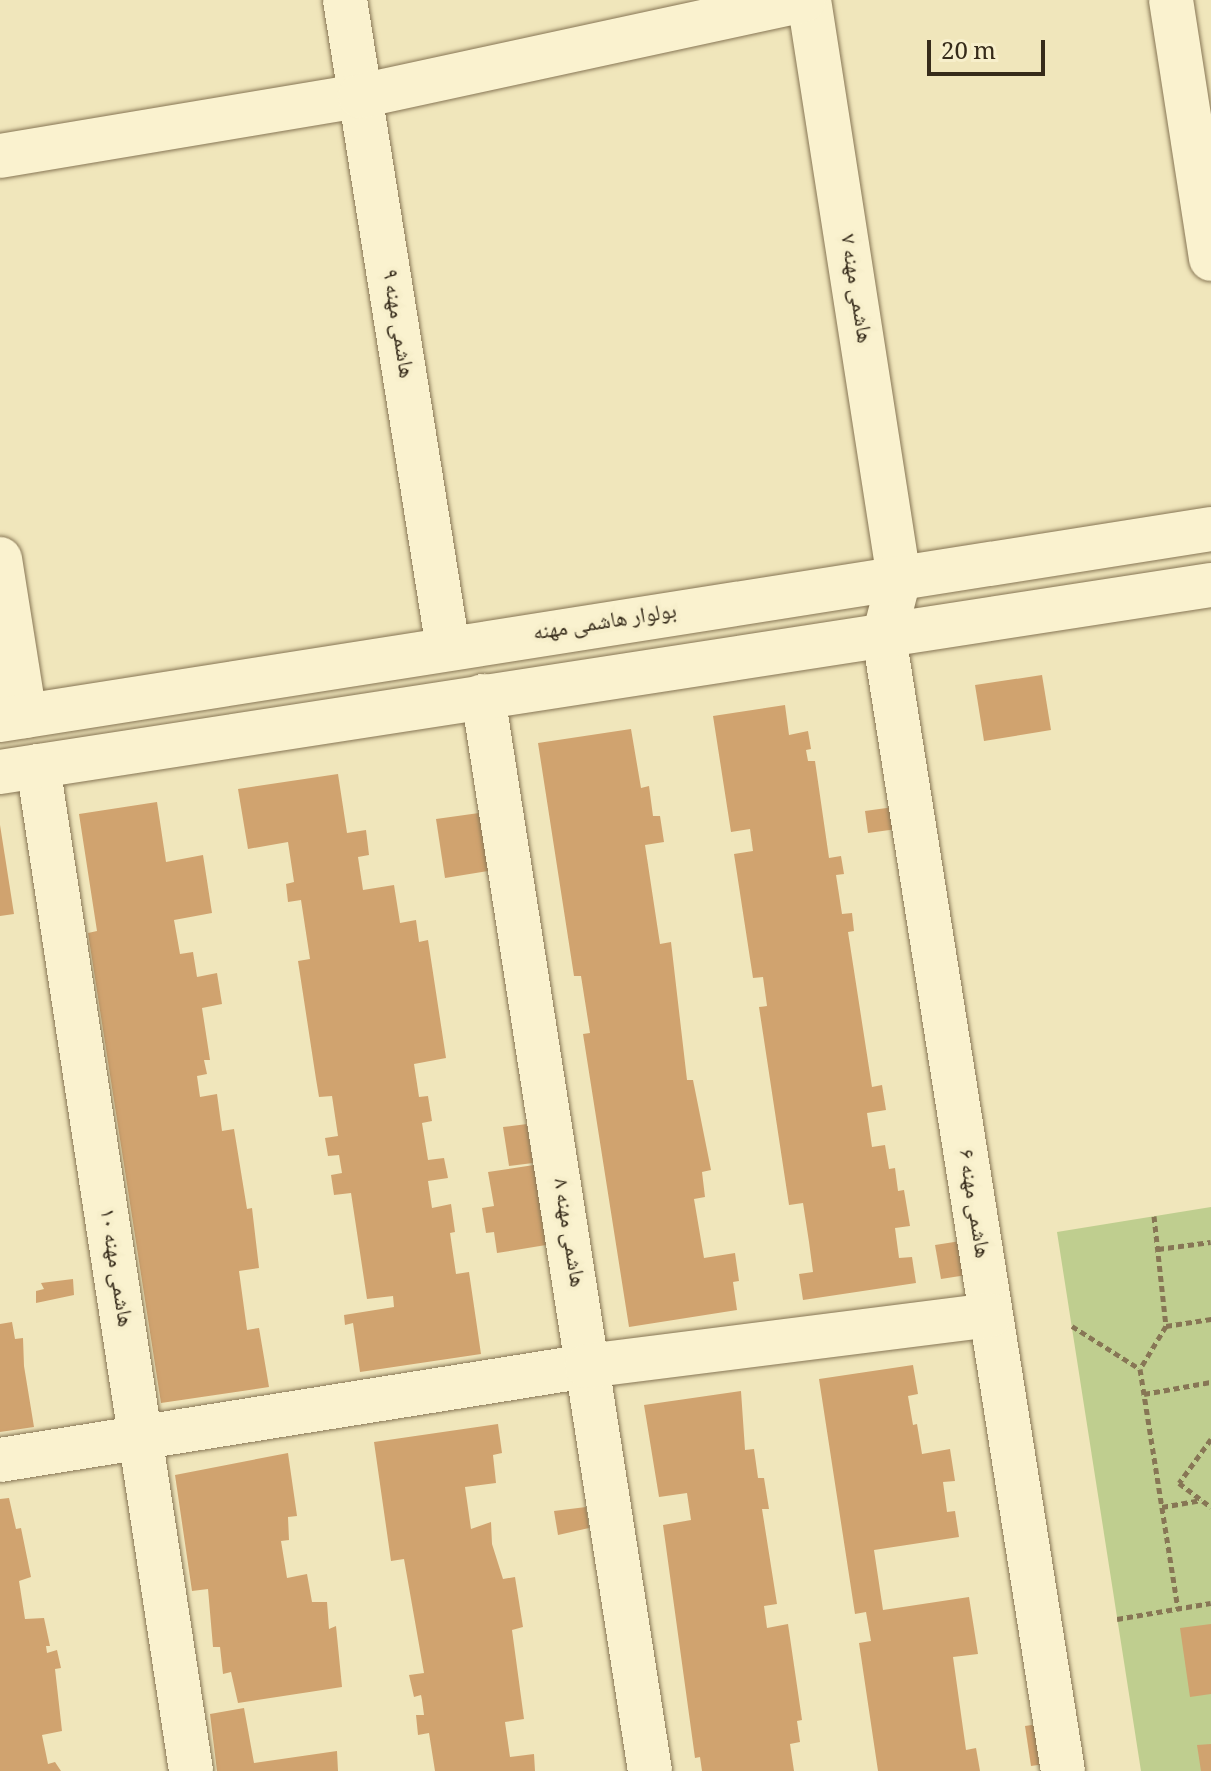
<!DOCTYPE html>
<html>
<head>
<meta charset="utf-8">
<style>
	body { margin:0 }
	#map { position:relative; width:1211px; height:1771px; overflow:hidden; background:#f0e6bb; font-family:Georgia,"Noto Naskh Arabic",serif }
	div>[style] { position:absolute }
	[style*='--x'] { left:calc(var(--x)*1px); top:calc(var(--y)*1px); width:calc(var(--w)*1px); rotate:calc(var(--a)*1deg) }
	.green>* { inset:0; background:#bfce8f }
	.building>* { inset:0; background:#d0a36f }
	.path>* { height:5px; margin-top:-2.5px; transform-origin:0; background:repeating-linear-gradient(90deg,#877655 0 6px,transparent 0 10px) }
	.roads { filter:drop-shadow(0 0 2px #877655) drop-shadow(0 0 2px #877655) }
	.minor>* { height:44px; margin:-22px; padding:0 22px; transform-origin:22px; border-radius:22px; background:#faf2cf }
	.tertiary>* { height:44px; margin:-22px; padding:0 22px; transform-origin:22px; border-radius:22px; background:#faf2cf }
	span { translate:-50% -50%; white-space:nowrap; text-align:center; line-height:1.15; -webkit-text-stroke:8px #f7efcb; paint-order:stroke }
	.street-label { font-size:22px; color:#362b1a }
	.scale { position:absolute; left:927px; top:40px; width:118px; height:36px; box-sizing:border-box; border:4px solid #362b1a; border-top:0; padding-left:10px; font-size:24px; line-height:28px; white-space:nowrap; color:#362b1a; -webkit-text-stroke:6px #f7efcb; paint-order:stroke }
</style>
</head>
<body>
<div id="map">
	<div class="green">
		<div style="clip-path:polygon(1211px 1207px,1211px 1771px,1141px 1771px,1057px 1232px)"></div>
	</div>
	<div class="building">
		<div style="clip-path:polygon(1042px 675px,1051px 730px,984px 741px,975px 685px)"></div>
		<div style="clip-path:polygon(785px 705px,789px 735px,808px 731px,811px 749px,806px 750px,808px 761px,815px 761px,829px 858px,841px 856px,844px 874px,836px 875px,842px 914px,852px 913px,854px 931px,848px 932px,872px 1087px,882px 1085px,886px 1110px,867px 1113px,872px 1147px,885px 1145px,889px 1169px,895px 1168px,898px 1191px,904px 1190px,910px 1226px,895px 1228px,899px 1258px,912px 1257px,916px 1283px,803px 1300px,799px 1274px,813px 1272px,809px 1242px,803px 1203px,789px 1205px,759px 1007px,767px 1006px,763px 977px,753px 978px,734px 854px,753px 851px,750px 829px,731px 832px,713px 716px)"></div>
		<div style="clip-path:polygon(631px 729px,641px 788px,649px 786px,653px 816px,660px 816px,664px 842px,645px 845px,660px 944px,671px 942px,687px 1080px,693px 1080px,711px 1170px,702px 1172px,705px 1197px,694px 1199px,704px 1258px,735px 1253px,739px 1281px,733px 1282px,737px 1310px,629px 1327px,583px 1034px,590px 1033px,581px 976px,574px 976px,538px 743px)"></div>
		<div style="clip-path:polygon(338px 774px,347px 833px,366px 830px,369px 855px,358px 857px,363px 890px,394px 885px,400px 923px,416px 920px,419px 942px,428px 940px,446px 1058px,414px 1064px,419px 1097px,428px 1096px,432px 1121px,422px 1123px,428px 1160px,444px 1158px,448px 1178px,428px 1181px,432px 1208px,451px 1204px,455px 1232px,450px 1233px,456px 1274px,469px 1272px,481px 1354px,360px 1372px,353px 1323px,345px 1325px,344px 1315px,394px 1307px,393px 1296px,367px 1299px,351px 1193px,334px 1195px,331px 1175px,342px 1173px,339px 1155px,328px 1156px,325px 1138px,338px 1136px,332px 1096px,319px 1097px,316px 1079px,298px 961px,310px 959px,301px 900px,288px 902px,286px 884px,294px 882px,288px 842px,248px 849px,238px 789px)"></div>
		<div style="clip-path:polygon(157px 802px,166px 862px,203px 855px,212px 913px,174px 920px,180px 954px,193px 952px,197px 977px,217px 973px,222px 1004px,202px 1008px,210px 1060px,204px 1060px,207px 1074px,197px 1076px,200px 1097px,217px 1094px,222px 1131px,234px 1129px,247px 1209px,252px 1208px,259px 1268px,239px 1271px,247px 1330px,259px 1328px,269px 1387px,161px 1403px,88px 933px,97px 931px,79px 814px)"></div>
		<div style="clip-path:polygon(901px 806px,904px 828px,868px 833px,865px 811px)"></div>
		<div style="clip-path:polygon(479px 813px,488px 871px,445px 878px,436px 819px)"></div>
		<div style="clip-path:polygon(0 825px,14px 914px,0 916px)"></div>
		<div style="clip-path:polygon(527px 1124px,533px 1163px,509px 1166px,503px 1127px)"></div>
		<div style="clip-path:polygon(534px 1165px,546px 1245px,497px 1253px,494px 1232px,486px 1233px,482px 1208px,494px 1206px,488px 1172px)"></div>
		<div style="clip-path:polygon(967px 1240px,973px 1274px,941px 1279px,935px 1245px)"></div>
		<div style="clip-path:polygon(73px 1279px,74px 1295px,36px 1303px,36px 1291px,44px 1289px,41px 1283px)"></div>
		<div style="clip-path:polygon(12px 1322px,15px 1339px,23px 1338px,24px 1366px,34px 1427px,0 1432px,0 1324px)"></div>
		<div style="clip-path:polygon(913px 1365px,918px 1394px,908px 1396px,913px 1425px,917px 1424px,922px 1454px,950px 1449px,955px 1481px,943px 1482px,947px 1512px,955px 1511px,959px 1537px,874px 1550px,883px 1610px,969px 1597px,978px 1654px,953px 1657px,966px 1750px,976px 1748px,980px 1771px,878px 1771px,859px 1643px,871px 1641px,866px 1612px,855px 1614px,819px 1379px)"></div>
		<div style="clip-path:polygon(741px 1391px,745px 1450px,754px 1449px,758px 1478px,764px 1478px,769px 1509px,762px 1509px,777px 1604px,764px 1606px,767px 1628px,788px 1624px,802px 1720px,797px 1721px,800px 1742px,790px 1744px,794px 1771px,702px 1771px,700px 1757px,695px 1758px,663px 1525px,691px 1520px,687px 1493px,659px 1497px,644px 1405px)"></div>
		<div style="clip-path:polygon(498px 1424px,502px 1453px,493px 1455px,496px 1483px,465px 1487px,471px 1529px,491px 1522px,492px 1544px,503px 1579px,515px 1577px,523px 1627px,512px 1630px,524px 1719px,505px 1722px,510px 1757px,534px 1754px,535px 1771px,435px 1771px,429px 1733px,418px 1735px,416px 1715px,424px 1715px,422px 1700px,421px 1695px,414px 1697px,409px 1675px,424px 1673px,404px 1559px,391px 1561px,374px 1442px)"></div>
		<div style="clip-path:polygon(288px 1453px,297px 1516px,288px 1517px,289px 1540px,281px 1541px,287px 1578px,307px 1574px,312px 1602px,327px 1602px,329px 1629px,336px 1626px,342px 1687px,238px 1703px,231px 1672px,223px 1674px,220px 1647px,213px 1647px,208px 1589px,192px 1591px,175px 1475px)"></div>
		<div style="clip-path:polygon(9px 1498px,16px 1529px,21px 1528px,31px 1577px,19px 1581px,25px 1619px,44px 1618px,50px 1646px,46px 1646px,47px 1653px,57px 1650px,61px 1668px,55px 1669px,62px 1731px,42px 1735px,48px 1764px,55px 1762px,61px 1771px,0 1771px,0 1499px)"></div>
		<div style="clip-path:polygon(586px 1507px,589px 1528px,558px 1535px,554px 1511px)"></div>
		<div style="clip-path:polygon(1211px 1624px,1211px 1694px,1190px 1697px,1180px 1628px)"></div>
		<div style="clip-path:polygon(244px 1708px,254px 1763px,337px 1751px,338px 1771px,217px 1771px,210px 1714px)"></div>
		<div style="clip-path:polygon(1045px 1723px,1052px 1763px,1031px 1766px,1025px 1726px)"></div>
		<div style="clip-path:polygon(1211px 1744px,1211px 1771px,1201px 1771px,1197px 1745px)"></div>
	</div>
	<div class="path">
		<div style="--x:1154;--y:1216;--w:111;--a:83.8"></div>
		<div style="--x:1166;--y:1326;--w:50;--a:121.2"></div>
		<div style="--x:1140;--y:1369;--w:242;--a:81"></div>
		<div style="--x:1158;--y:1249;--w:53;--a:-7.5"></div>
		<div style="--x:1072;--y:1326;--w:80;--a:32.3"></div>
		<div style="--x:1166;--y:1326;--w:46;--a:-8.8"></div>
		<div style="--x:1144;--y:1394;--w:68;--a:-10.2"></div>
		<div style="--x:1211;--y:1439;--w:54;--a:126"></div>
		<div style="--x:1179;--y:1483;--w:40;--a:37"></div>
		<div style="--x:1162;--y:1507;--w:40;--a:-10"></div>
		<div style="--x:1117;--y:1619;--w:95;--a:-9.7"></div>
	</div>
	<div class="roads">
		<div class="minor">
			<div style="--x:345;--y:0;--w:656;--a:80.97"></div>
			<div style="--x:809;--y:0;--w:586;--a:81.16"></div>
			<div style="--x:899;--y:579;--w:59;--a:104.7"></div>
			<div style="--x:884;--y:636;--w:1149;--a:81.04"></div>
			<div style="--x:1171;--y:0;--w:262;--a:81.2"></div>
			<div style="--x:0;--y:156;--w:365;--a:-9.5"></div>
			<div style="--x:360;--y:96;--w:454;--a:-12.2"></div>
			<div style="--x:0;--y:559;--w:159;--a:81"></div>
			<div style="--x:483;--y:696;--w:1088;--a:81.17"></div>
			<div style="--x:38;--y:766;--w:1017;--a:81.34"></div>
			<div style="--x:0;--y:1460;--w:594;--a:-9.1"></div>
			<div style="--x:587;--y:1366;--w:406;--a:-7.2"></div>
		</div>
		<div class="tertiary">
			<div style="--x:0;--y:720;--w:1226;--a:-8.96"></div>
			<div style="--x:0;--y:772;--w:1225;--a:-8.78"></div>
		</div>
	</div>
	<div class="street-label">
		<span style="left:854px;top:289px;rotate:81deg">هاشمی مهنه ۷</span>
		<span style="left:396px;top:324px;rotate:81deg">هاشمی مهنه ۹</span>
		<span style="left:605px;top:624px;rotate:-9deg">بولوار هاشمی مهنه</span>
		<span style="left:972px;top:1204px;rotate:81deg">هاشمی مهنه ۶</span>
		<span style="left:567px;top:1233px;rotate:81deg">هاشمی مهنه ۸</span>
		<span style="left:114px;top:1268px;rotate:81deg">هاشمی مهنه ۱۰</span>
	</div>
	<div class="scale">20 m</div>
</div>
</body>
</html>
